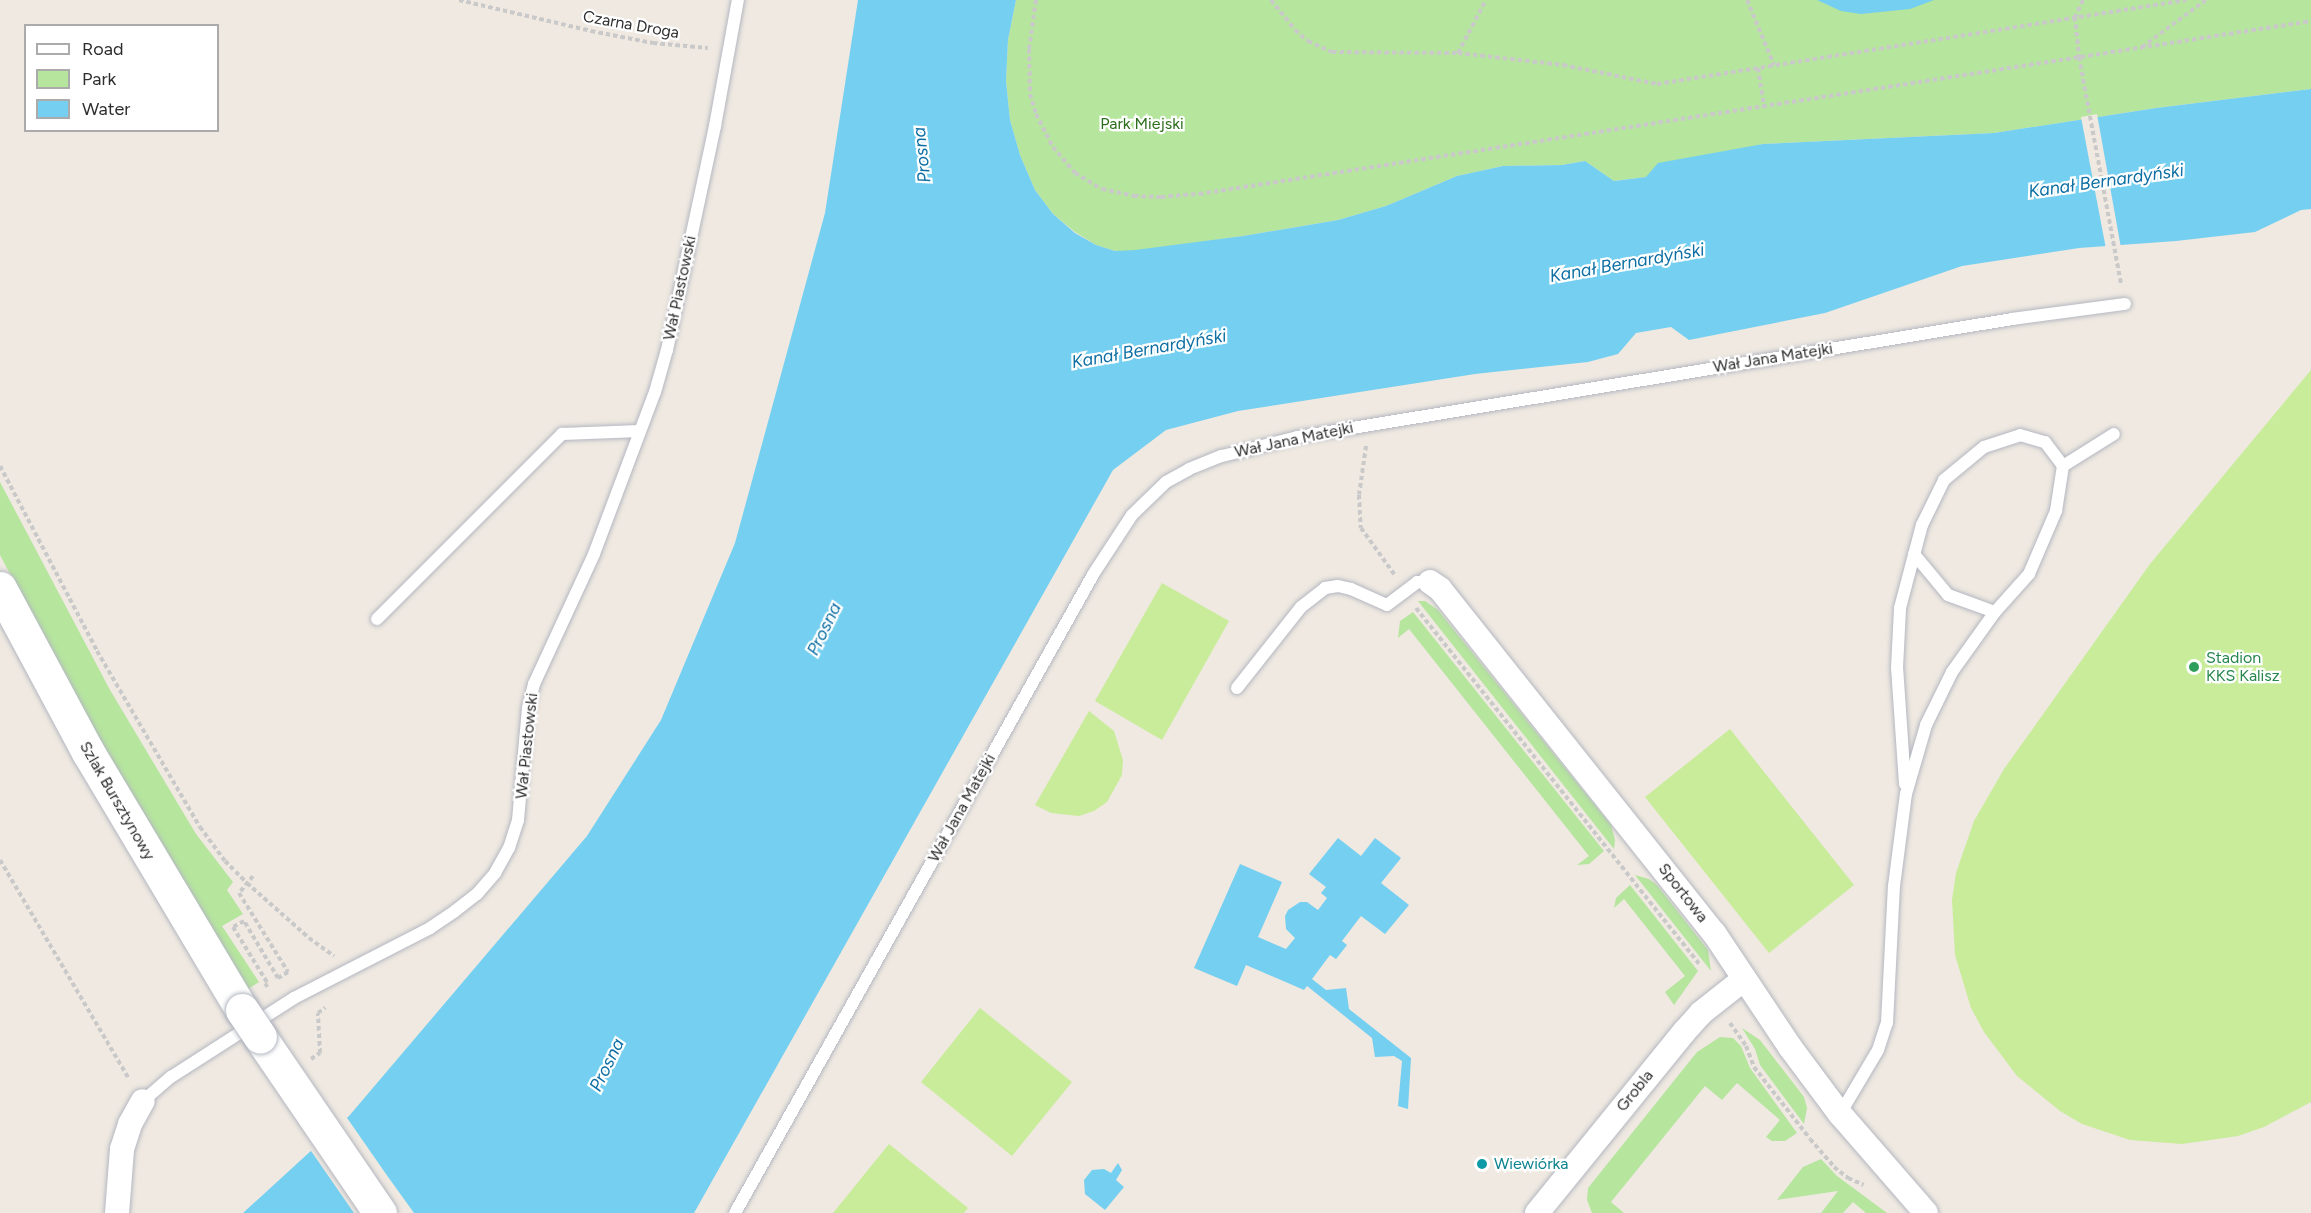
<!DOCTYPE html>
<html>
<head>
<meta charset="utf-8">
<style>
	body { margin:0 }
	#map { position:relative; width:2311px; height:1213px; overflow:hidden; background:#efe9e1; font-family:Figtree,sans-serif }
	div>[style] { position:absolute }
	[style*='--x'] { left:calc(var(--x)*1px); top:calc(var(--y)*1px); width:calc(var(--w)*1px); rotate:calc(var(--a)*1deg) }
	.green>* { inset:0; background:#b6e59e }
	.pitch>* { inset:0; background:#c9ec9a }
	.water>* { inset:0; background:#75cff0 }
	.pier>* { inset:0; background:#efe9e1 }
	.path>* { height:4px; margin-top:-2px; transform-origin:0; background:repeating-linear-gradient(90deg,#c9c9c9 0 4.5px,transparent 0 7.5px) }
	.roads { filter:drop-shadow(0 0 2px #b4b7c1) drop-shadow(0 0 2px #b4b7c1) }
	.lane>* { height:12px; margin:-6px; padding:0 6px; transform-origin:6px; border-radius:6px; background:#fff }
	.street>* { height:24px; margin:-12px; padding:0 12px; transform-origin:12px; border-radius:12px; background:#fff }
	.secondary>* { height:33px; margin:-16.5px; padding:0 16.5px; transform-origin:16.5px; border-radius:16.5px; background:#fff }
	.bridges { filter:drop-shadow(0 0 2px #b4b7c1) drop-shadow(0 0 2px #b4b7c1) }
	.secondary-bridge>* { height:33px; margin:-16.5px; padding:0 16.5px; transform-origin:16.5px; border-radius:16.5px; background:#fff }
	.dots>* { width:16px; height:16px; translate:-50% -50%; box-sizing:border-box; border:3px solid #fff; border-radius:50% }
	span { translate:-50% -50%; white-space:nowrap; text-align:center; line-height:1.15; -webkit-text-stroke:4.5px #fff; paint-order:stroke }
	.street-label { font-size:16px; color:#2e2e2e }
	.park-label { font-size:16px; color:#2c6e1b }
	.leisure-label { font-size:16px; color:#27864d }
	.left { translate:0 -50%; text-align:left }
	.culture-label { font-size:16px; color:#0d838f }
	.water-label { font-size:18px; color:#0d6fa3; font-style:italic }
	.legend { position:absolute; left:24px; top:24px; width:195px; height:108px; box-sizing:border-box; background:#fff; border:2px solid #ababab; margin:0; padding:8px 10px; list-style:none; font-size:18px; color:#2e2e2e }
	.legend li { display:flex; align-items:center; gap:12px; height:30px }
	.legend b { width:30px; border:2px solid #ababab }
</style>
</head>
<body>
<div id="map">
	<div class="green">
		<div style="clip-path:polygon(1016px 0,2311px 0,2311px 89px,2156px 108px,1994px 133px,1763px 144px,1646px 177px,1614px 181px,1585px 161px,1562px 165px,1503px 166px,1457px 176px,1386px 206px,1338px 220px,1243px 236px,1135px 251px,1115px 251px,1096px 245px,1075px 232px,1053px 214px,1035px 190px,1020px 155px,1010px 120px,1006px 81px,1008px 40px)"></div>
		<div style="clip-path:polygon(0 482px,110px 690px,196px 834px,233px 882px,227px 890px,243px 914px,222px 926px,259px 982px,248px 989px,89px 724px,0 555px)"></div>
		<div style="clip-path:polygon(1418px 601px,1425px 601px,1438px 610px,1611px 825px,1615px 840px,1614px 849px)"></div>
		<div style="clip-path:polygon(1413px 612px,1604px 851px,1589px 864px,1577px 865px,1589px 856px,1409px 629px,1398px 638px,1400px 621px)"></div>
		<div style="clip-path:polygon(1635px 875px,1649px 879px,1657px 885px,1708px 950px,1711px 971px)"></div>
		<div style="clip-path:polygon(1630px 885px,1698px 971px,1674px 1005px,1665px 992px,1685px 976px,1624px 899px,1614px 908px,1616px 898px)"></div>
		<div style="clip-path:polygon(1742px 1028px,1760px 1040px,1804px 1097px,1807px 1108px,1804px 1124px,1760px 1065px,1755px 1049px)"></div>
		<div style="clip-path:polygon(1720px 1037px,1733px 1038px,1741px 1046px,1750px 1068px,1797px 1133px,1785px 1141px,1772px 1141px,1766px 1137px,1780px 1120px,1737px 1083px,1722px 1100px,1705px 1086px,1611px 1202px,1624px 1213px,1592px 1213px,1587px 1200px,1588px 1188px,1697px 1052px)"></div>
		<div style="clip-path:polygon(1821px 1159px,1837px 1176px,1887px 1213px,1866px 1213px,1853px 1202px,1843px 1213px,1821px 1213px,1838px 1191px,1777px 1200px,1803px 1167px)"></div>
	</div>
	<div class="pitch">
		<div style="clip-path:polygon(2311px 370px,2311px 1102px,2264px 1127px,2238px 1136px,2182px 1144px,2130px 1140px,2082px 1124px,2060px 1111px,2017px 1076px,1984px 1032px,1971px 1008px,1955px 955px,1952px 900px,1956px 873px,1974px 821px,2004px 769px,2150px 564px)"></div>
		<div style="clip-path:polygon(1162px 583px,1229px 621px,1162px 740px,1095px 701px)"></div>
		<div style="clip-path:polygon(1089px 711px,1114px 731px,1123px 760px,1122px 775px,1107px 802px,1094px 811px,1079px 816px,1051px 813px,1035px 805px)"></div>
		<div style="clip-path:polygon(1730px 729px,1854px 885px,1769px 953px,1645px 797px)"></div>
		<div style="clip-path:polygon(980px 1008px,1072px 1082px,1012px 1156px,921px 1082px)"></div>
		<div style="clip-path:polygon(889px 1144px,968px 1208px,964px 1213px,833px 1213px)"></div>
	</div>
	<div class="water">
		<div style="clip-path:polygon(858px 0,1016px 0,1008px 40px,1006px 81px,1010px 120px,1020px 155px,1035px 190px,1053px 214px,1075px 233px,1096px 245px,1115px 251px,1135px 250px,1243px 236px,1338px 220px,1386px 206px,1457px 176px,1503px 166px,1562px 165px,1585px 161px,1614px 181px,1646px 177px,1658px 163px,1763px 144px,1994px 133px,2156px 108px,2311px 89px,2311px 209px,2301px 210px,2255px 232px,2176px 241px,2079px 248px,1962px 266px,1825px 313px,1689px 340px,1671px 327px,1636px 333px,1618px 354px,1588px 362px,1475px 374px,1238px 411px,1166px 430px,1113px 470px,694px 1213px,243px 1213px,349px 1116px,587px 836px,661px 720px,735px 543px,825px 213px)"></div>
		<div style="clip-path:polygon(1817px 0,1934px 0,1910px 9px,1861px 14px,1841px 11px)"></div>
		<div style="clip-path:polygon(1338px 838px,1361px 856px,1375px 838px,1401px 858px,1381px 883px,1409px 905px,1385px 934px,1361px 916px,1342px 941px,1347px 945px,1336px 959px,1330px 955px,1312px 979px,1326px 990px,1346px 988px,1349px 1009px,1411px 1058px,1408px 1109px,1398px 1106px,1402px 1061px,1394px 1056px,1375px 1057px,1372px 1038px,1307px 986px,1304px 990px,1246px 965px,1237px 986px,1194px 968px,1240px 864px,1282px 882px,1258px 937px,1286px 949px,1295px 938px,1286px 929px,1285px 916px,1288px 910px,1300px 902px,1307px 902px,1318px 910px,1327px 898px,1321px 893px,1326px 887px,1309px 874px)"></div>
		<div style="clip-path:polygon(1118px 1163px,1122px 1170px,1116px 1180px,1124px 1187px,1105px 1210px,1085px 1194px,1084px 1180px,1092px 1170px,1104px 1169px,1111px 1173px)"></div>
	</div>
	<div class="pier">
		<div style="clip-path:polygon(2097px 114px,2121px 248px,2106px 249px,2081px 117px)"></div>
		<div style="clip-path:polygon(345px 1115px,386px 1174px,414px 1213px,354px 1213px,309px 1148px)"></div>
	</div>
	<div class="path">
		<div style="--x:459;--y:0;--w:136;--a:13.2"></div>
		<div style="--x:591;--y:31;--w:63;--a:11"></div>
		<div style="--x:653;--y:43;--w:55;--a:5.2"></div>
		<div style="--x:1036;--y:0;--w:49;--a:98.1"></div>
		<div style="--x:1029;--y:49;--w:45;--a:88.7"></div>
		<div style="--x:1030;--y:94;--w:21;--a:73"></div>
		<div style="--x:1036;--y:114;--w:37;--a:63"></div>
		<div style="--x:1053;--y:147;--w:34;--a:50"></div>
		<div style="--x:1075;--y:173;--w:31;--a:31"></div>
		<div style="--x:1102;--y:189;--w:33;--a:12"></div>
		<div style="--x:1134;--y:196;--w:27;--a:2"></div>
		<div style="--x:1161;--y:197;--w:38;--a:-5"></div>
		<div style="--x:1199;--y:194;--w:1125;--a:-8.84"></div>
		<div style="--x:1271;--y:0;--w:38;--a:51"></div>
		<div style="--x:1295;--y:30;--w:17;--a:40"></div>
		<div style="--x:1308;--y:41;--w:26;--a:25"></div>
		<div style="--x:1332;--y:52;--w:126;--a:0.5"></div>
		<div style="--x:1458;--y:53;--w:106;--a:6.5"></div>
		<div style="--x:1563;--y:65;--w:96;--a:11.4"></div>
		<div style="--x:1657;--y:84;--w:536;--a:-9.02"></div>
		<div style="--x:1747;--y:0;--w:70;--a:67.4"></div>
		<div style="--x:2083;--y:0;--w:19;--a:115"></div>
		<div style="--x:2075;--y:17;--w:40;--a:84.3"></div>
		<div style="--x:2079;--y:57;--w:231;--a:79.5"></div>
		<div style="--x:2142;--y:47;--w:79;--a:-36.3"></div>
		<div style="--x:1458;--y:53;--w:60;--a:-62.2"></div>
		<div style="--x:1758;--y:68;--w:38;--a:81"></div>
		<div style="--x:1366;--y:446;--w:49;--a:98.1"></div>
		<div style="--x:1359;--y:495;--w:33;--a:87"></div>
		<div style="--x:1361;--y:528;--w:57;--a:54.3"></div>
		<div style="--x:0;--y:466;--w:209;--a:62.3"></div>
		<div style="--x:97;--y:651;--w:204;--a:59.7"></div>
		<div style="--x:200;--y:827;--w:42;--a:53.7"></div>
		<div style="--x:225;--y:861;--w:31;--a:45"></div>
		<div style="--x:247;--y:883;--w:83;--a:41.6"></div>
		<div style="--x:309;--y:938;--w:31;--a:36"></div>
		<div style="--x:1416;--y:608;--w:455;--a:51.5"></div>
		<div style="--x:0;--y:860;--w:254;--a:59.5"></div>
		<div style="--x:253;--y:876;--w:22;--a:129"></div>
		<div style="--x:239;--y:893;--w:93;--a:58.2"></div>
		<div style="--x:288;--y:972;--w:12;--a:149"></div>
		<div style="--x:278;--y:978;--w:66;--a:-120.8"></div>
		<div style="--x:244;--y:921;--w:13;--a:151"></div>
		<div style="--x:233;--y:927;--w:67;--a:58.4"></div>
		<div style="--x:268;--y:984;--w:4;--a:146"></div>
		<div style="--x:1730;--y:1023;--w:28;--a:55"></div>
		<div style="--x:1746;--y:1046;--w:22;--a:69"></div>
		<div style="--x:1754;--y:1067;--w:91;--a:52.1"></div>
		<div style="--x:1810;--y:1139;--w:37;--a:49"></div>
		<div style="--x:1834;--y:1167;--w:18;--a:38"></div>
		<div style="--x:1848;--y:1178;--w:17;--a:24"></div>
		<div style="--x:311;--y:1059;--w:11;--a:-34"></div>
		<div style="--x:320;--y:1053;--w:40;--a:-92.9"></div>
		<div style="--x:318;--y:1013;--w:9;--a:-36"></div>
	</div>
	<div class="roads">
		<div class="lane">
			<div style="--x:1914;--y:554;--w:53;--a:50.3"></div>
			<div style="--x:1948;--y:595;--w:50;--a:19.9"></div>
			<div style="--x:377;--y:619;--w:262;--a:-45"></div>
			<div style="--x:562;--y:434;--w:78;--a:-2.2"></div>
			<div style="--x:1237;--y:688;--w:103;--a:-51.7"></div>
			<div style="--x:1301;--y:607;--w:31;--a:-38"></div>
			<div style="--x:1325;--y:588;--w:13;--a:-9"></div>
			<div style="--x:1338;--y:586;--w:13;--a:13"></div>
			<div style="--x:1351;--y:589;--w:39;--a:24"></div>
			<div style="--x:1387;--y:605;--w:38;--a:-37"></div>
			<div style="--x:1417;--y:582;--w:13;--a:0"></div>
			<div style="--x:1905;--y:784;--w:116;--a:-93.9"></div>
			<div style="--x:1897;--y:668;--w:60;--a:-87.1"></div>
			<div style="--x:1900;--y:608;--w:86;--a:-75.2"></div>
			<div style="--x:1922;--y:525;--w:50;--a:-63.9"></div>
			<div style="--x:1944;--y:480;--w:52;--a:-39.5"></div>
			<div style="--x:1984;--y:447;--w:38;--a:-18"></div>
			<div style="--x:2020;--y:435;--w:26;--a:16"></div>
			<div style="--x:2045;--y:442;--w:30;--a:53"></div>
			<div style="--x:143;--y:1101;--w:37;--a:-41"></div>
			<div style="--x:171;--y:1077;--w:146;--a:-32.7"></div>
			<div style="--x:294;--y:998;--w:153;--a:-27.2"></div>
			<div style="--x:430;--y:928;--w:30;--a:-34"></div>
			<div style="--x:455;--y:911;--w:28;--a:-38"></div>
			<div style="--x:477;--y:894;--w:28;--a:-49"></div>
			<div style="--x:495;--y:873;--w:29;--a:-61"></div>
			<div style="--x:509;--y:848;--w:29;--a:-72"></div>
			<div style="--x:518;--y:820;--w:112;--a:-84.9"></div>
			<div style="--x:528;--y:708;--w:25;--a:-76"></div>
			<div style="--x:534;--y:684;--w:143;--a:-65.2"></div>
			<div style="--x:594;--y:554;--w:173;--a:-69.4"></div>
			<div style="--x:655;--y:392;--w:44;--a:-74.1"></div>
			<div style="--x:667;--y:350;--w:229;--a:-77.9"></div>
			<div style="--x:715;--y:126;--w:128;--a:-79.7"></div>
			<div style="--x:1840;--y:1114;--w:74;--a:-59.3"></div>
			<div style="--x:1878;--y:1050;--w:28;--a:-72"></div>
			<div style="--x:1887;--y:1023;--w:137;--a:-87.1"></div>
			<div style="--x:1894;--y:886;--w:93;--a:-82.6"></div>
			<div style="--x:1906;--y:794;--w:72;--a:-73.8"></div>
			<div style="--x:1926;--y:725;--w:59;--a:-63.9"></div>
			<div style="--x:1952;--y:672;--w:74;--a:-54.4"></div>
			<div style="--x:1995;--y:612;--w:51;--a:-48.2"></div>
			<div style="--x:2029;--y:574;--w:69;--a:-66.8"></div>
			<div style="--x:2056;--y:511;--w:46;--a:-81.2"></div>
			<div style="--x:2063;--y:466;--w:60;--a:-32.1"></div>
			<div style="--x:735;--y:1213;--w:734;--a:-60.71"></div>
			<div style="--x:1094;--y:573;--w:69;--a:-56.8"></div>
			<div style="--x:1132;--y:515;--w:47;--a:-44.1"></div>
			<div style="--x:1166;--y:482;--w:26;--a:-29"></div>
			<div style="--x:1189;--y:469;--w:35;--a:-22"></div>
			<div style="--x:1222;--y:456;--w:78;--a:-14"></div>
			<div style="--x:1298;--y:437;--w:724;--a:-9.38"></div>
			<div style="--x:2012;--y:319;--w:114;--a:-7.6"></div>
		</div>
		<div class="street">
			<div style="--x:1430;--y:582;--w:12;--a:35"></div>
			<div style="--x:1440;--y:589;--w:440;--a:51.5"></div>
			<div style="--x:1714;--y:933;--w:137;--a:56.3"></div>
			<div style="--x:1790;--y:1047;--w:84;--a:53.3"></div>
			<div style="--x:1840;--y:1114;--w:131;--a:49"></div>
			<div style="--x:117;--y:1213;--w:64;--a:-85.5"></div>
			<div style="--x:122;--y:1149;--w:26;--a:-72"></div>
			<div style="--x:130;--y:1124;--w:26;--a:-61"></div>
			<div style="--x:1537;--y:1213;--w:233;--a:-50.9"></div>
			<div style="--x:1684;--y:1032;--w:25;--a:-48"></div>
			<div style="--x:1701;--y:1013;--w:55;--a:-38.3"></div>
		</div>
		<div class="secondary">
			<div style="--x:0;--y:588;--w:186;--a:61.8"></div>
			<div style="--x:88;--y:752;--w:300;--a:59.2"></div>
			<div style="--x:260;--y:1037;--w:213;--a:55.7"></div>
		</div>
	</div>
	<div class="bridges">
		<div class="secondary-bridge">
			<div style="--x:242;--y:1010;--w:32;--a:56"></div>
		</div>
	</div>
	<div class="dots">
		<div style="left:2194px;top:667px;background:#2e9e5b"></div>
		<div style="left:1482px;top:1164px;background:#0f9aa8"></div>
	</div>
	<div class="street-label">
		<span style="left:631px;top:25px;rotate:10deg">Czarna Droga</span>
		<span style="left:680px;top:288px;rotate:-78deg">Wał Piastowski</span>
		<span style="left:1773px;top:358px;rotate:-9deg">Wał Jana Matejki</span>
		<span style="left:1294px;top:440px;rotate:-12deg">Wał Jana Matejki</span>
		<span style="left:527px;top:746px;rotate:-84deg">Wał Piastowski</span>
		<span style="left:117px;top:801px;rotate:60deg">Szlak Bursztynowy</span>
		<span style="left:962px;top:808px;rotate:-61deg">Wał Jana Matejki</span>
		<span style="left:1683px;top:893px;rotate:52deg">Sportowa</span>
		<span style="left:1635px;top:1091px;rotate:-51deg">Grobla</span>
	</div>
	<div class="park-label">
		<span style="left:1142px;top:124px">Park Miejski</span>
	</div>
	<div class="leisure-label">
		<span class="left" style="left:2206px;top:667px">Stadion<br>KKS Kalisz</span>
	</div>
	<div class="culture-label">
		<span class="left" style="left:1494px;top:1164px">Wiewiórka</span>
	</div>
	<div class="water-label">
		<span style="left:922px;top:155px;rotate:-96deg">Prosna</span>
		<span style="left:2106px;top:181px;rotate:-8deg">Kanał Bernardyński</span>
		<span style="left:1627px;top:263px;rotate:-10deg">Kanał Bernardyński</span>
		<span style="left:1149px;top:349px;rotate:-10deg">Kanał Bernardyński</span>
		<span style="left:824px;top:629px;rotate:-64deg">Prosna</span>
		<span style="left:607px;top:1065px;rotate:-64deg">Prosna</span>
	</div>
	<ul class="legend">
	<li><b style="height:8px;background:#fff"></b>Road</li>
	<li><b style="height:16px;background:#b6e59e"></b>Park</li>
	<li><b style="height:16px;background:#75cff0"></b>Water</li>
	</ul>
</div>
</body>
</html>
